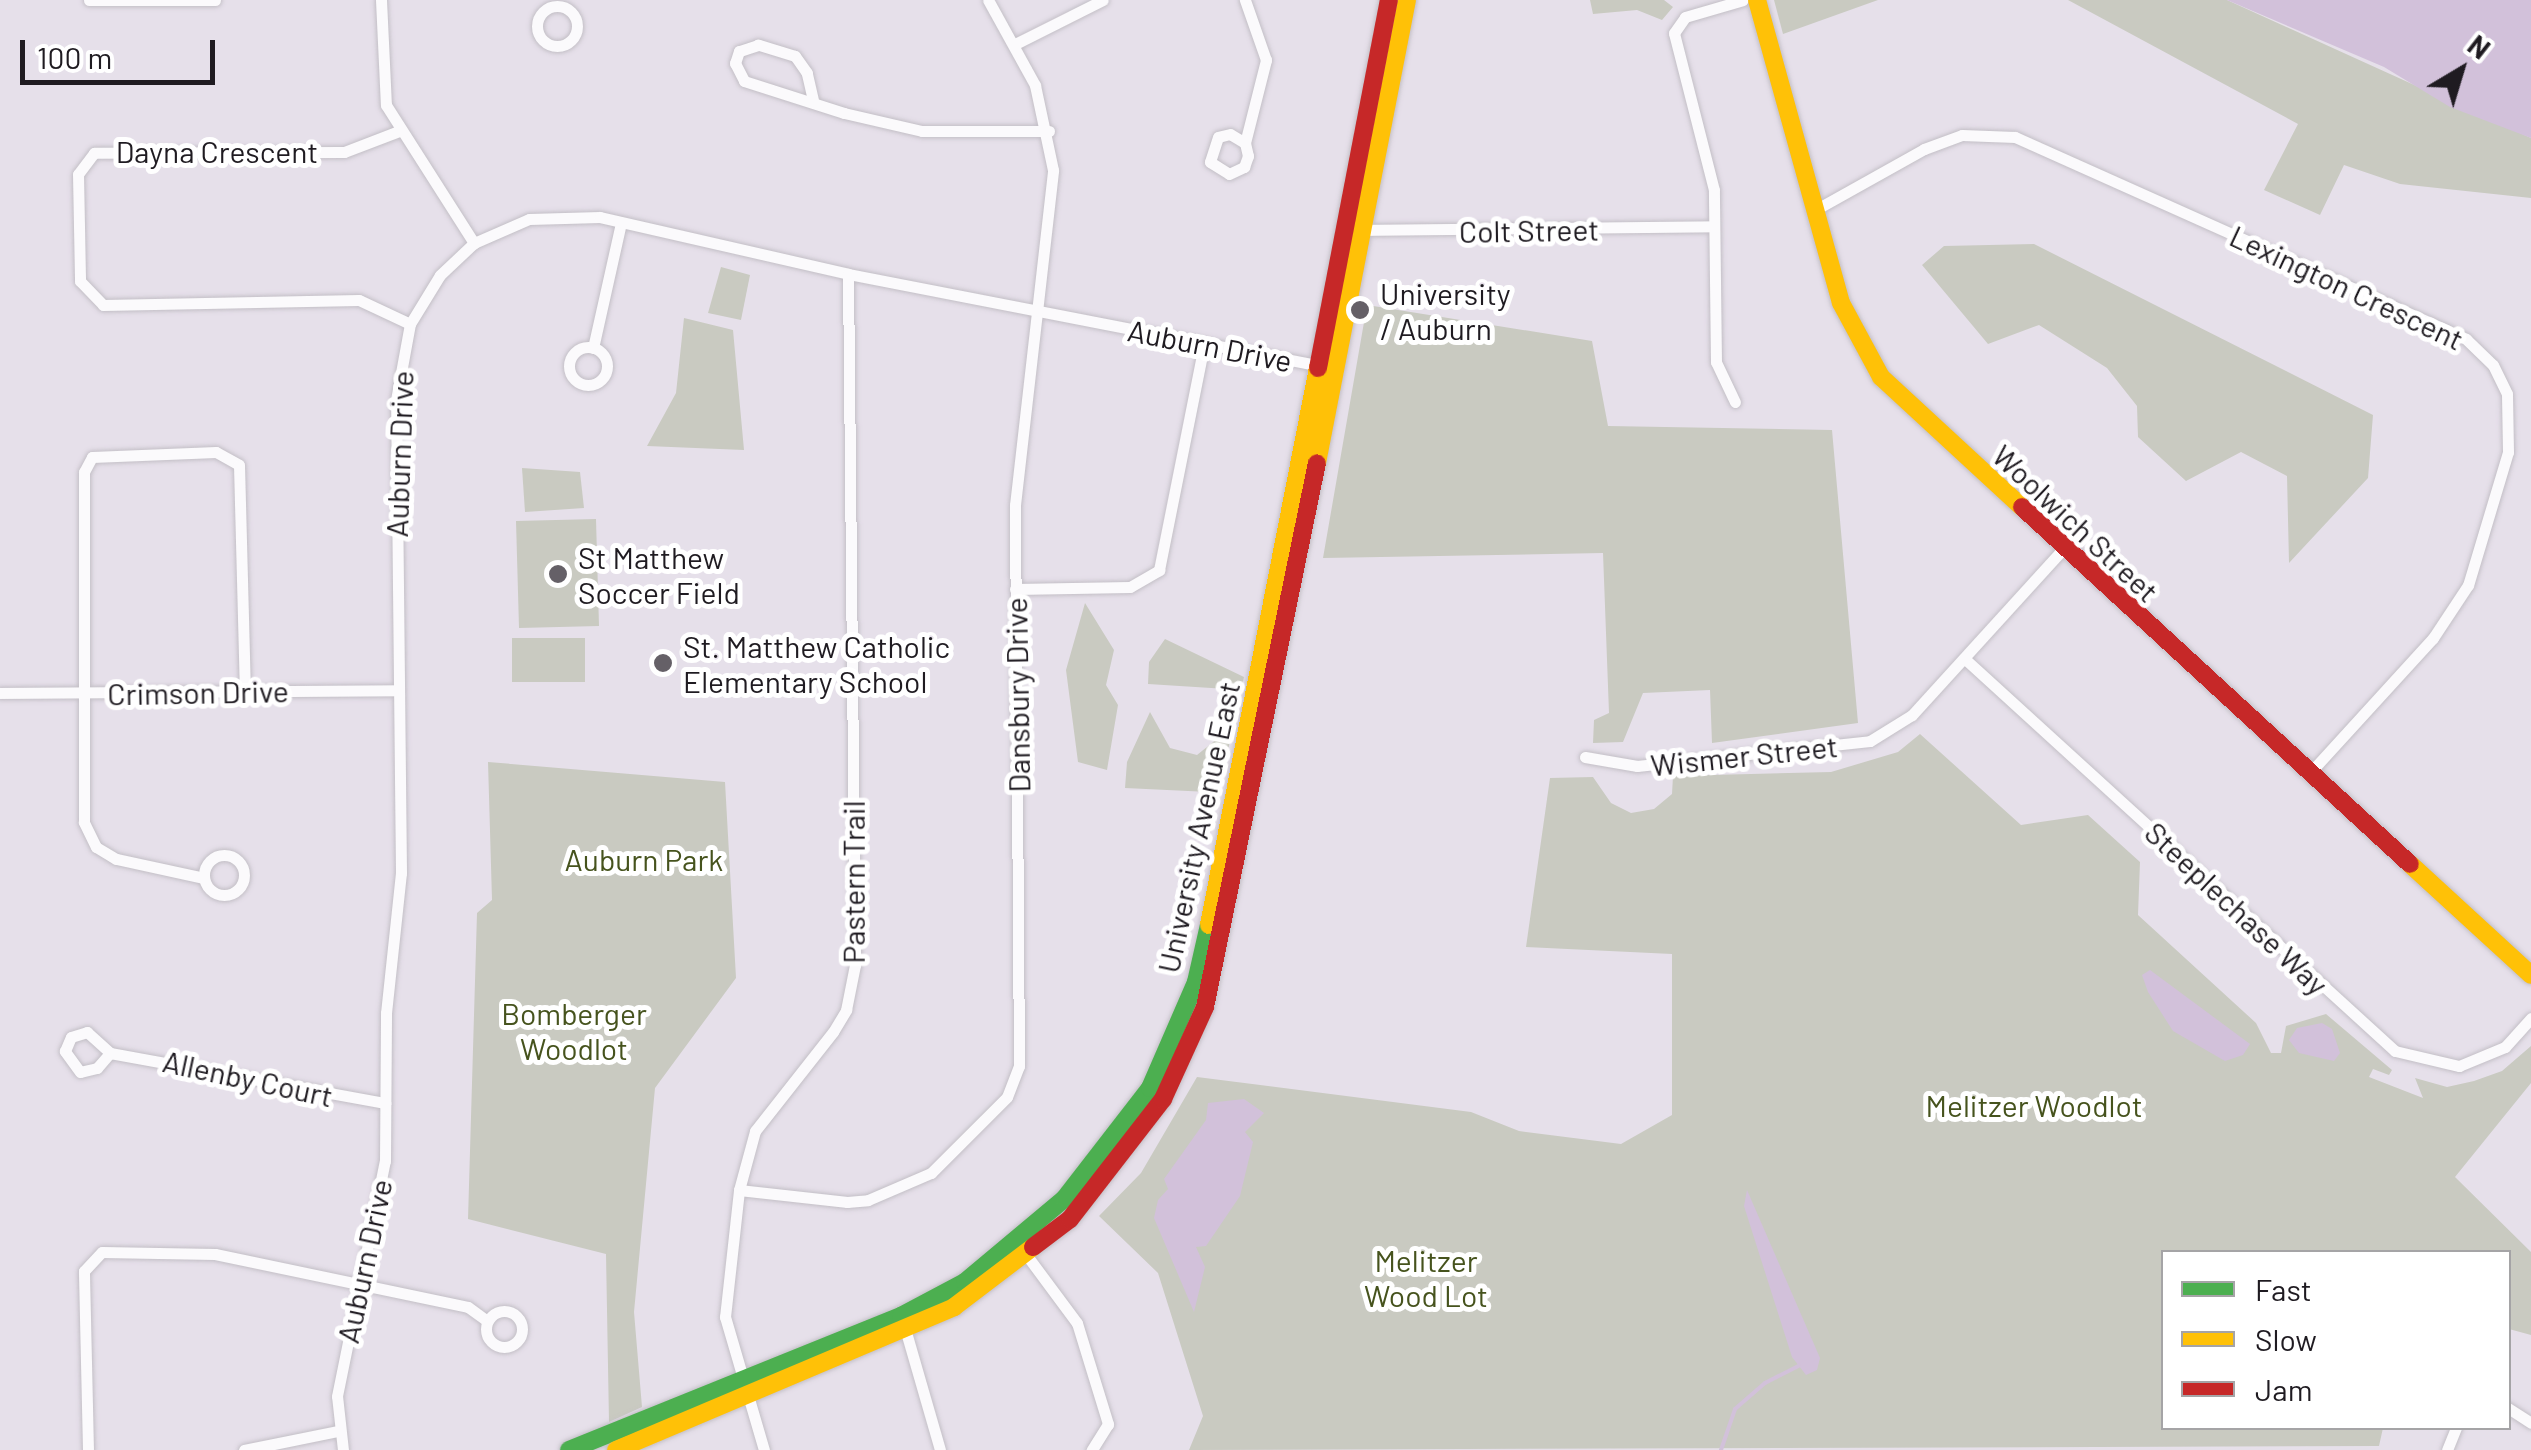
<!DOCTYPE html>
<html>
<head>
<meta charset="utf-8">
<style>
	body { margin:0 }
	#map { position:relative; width:2531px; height:1450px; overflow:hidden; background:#e6e0ea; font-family:Barlow,sans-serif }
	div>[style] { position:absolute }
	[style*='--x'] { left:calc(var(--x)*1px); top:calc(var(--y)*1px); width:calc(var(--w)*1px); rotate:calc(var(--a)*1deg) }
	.green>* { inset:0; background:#c9cac1 }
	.water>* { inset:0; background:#d2c1da }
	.stream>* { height:4px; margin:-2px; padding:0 2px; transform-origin:2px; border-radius:2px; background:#d2c1da }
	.roads { filter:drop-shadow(0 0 2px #c3bfc6) drop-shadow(0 0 2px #c3bfc6) }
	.street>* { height:11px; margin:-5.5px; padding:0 5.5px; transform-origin:5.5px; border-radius:5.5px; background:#fbfafc }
	.street>.ring { margin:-5.5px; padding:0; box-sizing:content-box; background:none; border:11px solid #fbfafc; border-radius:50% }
	.fast>* { height:18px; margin:-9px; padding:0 9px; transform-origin:9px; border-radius:9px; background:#4caf50 }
	.slow>* { height:18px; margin:-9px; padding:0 9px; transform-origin:9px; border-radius:9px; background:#ffc107 }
	.jam>* { height:18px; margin:-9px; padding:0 9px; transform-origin:9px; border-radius:9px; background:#c62828 }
	.dots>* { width:28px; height:28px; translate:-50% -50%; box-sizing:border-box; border:5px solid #fff; border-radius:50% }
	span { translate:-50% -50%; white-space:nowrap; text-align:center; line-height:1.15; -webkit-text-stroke:10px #fff; paint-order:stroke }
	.street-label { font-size:30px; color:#1f1b21 }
	.poi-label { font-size:30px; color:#1f1b21 }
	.left { translate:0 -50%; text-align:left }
	.park-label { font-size:30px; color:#46531d }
	.legend { position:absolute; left:2161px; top:1250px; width:350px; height:180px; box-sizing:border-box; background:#fff; border:2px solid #a5a4a6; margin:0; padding:12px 18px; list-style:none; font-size:30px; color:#1f1b21 }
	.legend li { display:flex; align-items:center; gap:20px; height:50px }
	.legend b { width:50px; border:2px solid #a5a4a6 }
	.north { position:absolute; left:2411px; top:20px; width:100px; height:100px; -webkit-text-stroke:8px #fff; paint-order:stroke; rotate:38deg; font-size:28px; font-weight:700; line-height:40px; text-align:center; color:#1f1b21 }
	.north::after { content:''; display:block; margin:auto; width:35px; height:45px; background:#1f1b21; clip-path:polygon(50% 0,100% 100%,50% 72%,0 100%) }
	.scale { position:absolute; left:20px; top:40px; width:195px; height:45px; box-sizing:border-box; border:5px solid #1f1b21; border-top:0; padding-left:12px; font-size:30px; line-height:35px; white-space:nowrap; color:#1f1b21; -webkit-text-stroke:8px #fff; paint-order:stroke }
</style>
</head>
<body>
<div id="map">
	<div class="green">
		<div style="clip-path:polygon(1590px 0,1664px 0,1673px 7px,1662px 20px,1637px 10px,1593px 14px)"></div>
		<div style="clip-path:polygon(1774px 0,1878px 0,1783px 34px)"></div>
		<div style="clip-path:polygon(2068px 0,2227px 0,2531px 138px,2531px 198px,2400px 184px,2344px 165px,2320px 215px,2264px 190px,2298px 124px)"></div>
		<div style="clip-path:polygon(2034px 244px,2373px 415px,2368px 478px,2289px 563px,2287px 476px,2241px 452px,2186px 481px,2138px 437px,2137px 406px,2107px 368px,2039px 325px,1988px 344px,1922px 265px,1944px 246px)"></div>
		<div style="clip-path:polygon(721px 267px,750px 275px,741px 320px,708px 313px)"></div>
		<div style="clip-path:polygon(1367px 305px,1592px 341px,1608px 426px,1832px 430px,1858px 723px,1712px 743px,1710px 690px,1643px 693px,1623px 742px,1593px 743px,1594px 720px,1609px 713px,1603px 553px,1323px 558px)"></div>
		<div style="clip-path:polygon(684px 318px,733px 330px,744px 450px,647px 446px,676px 393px)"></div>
		<div style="clip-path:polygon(522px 468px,580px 472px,584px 508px,525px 512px)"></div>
		<div style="clip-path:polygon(596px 519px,599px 626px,519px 628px,516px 521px)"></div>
		<div style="clip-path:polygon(1085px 603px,1114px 650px,1106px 685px,1118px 705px,1107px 770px,1078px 762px,1066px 670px)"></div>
		<div style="clip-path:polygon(512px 638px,585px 638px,585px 682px,512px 682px)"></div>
		<div style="clip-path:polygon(1165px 639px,1244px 677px,1220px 787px,1209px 792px,1125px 788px,1127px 762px,1150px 712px,1170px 748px,1197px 755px,1218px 738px,1227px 689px,1148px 684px,1149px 662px)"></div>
		<div style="clip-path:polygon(1920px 734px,2021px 825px,2088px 815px,2140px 862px,2138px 915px,2256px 1023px,2271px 1053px,2281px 1053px,2286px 1026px,2326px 1014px,2392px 1070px,2389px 1075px,2373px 1069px,2369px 1077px,2423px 1098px,2415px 1078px,2447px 1087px,2474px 1081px,2502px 1071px,2531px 1046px,2531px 1083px,2455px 1177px,2531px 1252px,2531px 1335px,2509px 1329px,2508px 1252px,2164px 1252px,2164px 1428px,2383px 1428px,2379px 1446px,1189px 1450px,1203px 1416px,1158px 1273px,1099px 1216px,1141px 1173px,1197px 1077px,1471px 1112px,1519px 1131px,1621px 1144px,1672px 1115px,1672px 954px,1526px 947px,1550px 778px,1593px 777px,1611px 803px,1631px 813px,1654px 809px,1672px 794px,1673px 776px,1831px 772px,1898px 752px)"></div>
		<div style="clip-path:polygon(488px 762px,725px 782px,736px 978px,655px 1088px,634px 1312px,642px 1407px,609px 1422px,606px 1254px,468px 1219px,477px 913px,492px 900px)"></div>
	</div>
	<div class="water">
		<div style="clip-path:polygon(2227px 0,2531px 0,2531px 138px,2450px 107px,2384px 67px)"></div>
		<div style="clip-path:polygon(2150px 970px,2250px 1044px,2243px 1055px,2225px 1061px,2173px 1031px,2148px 992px,2142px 975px)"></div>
		<div style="clip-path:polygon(2322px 1023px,2332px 1029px,2340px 1053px,2334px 1061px,2299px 1053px,2289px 1040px,2297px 1028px)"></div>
		<div style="clip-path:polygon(1244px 1099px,1264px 1113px,1245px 1132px,1253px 1142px,1240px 1196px,1206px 1246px,1196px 1247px,1205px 1267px,1194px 1312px,1154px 1218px,1158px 1200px,1168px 1189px,1164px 1179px,1206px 1120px,1208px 1103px)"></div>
		<div style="clip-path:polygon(1747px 1190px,1820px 1358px,1817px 1370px,1806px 1375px,1792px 1357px,1744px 1206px)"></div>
	</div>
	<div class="stream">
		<div style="--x:1721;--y:1450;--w:43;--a:-71.1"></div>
		<div style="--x:1735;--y:1409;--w:40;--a:-41"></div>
		<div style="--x:1765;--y:1383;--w:38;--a:-27"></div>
	</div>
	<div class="roads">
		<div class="street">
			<div style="--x:89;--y:0;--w:126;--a:0"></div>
			<div style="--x:381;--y:0;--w:105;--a:87.3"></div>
			<div style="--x:386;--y:105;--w:164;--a:57.5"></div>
			<div class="ring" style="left:537px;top:6px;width:29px;height:29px"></div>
			<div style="--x:1015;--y:44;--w:98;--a:-26.6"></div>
			<div style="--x:813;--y:100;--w:28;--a:-103"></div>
			<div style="--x:807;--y:73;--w:21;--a:-125"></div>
			<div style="--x:795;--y:56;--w:39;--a:-163"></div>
			<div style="--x:758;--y:45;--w:20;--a:162"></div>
			<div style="--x:739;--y:51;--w:13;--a:108"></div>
			<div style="--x:735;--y:63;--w:20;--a:63"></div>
			<div style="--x:744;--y:81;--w:105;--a:17.7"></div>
			<div style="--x:844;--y:113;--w:80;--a:13"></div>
			<div style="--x:922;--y:131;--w:127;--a:0"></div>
			<div style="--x:399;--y:131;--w:59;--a:159.1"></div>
			<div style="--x:344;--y:152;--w:250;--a:179.8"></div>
			<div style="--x:94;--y:153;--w:26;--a:127"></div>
			<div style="--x:78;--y:174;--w:107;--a:88.9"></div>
			<div style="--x:80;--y:281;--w:33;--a:46"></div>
			<div style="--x:103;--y:305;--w:256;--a:-1.1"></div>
			<div style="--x:359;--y:300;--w:56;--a:25.2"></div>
			<div style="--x:1245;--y:143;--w:17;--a:-149"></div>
			<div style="--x:1230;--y:134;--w:12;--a:166"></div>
			<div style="--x:1218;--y:137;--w:26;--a:108"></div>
			<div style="--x:1210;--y:162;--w:22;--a:32"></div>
			<div style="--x:1229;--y:174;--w:17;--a:-25"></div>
			<div style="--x:1244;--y:167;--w:12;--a:-70"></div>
			<div style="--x:1248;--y:156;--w:13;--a:-103"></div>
			<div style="--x:1245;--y:143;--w:86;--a:-75.8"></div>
			<div style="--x:1266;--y:60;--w:64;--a:-109.3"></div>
			<div style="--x:1815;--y:210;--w:125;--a:-29.2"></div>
			<div style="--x:1924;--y:149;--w:40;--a:-20.2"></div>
			<div style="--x:1962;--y:135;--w:53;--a:2.2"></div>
			<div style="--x:2015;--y:137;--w:494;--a:24.1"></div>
			<div style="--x:2466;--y:339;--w:37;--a:44"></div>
			<div style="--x:2493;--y:365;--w:32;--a:64"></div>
			<div style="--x:2507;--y:394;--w:58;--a:89"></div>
			<div style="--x:2508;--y:452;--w:139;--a:106.7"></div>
			<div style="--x:2468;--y:585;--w:64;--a:123.4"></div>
			<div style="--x:2433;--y:638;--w:184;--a:132.4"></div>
			<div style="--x:1359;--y:230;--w:355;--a:-0.6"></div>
			<div class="ring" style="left:569px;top:347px;width:27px;height:27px"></div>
			<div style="--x:593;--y:348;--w:128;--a:-77.4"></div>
			<div style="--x:1735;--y:402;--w:44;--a:-115.4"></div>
			<div style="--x:1716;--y:362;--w:172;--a:-90.7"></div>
			<div style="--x:1714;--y:190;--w:162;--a:-104.3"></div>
			<div style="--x:1674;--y:33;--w:19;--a:-55"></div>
			<div style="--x:1685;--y:17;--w:60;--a:-16.3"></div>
			<div style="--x:1015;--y:589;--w:115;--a:-1"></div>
			<div style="--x:1130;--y:587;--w:34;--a:-30"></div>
			<div style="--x:1159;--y:570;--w:230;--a:-78.7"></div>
			<div style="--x:1965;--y:659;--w:582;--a:42.35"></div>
			<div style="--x:2395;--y:1051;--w:66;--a:13.2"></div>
			<div style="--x:2459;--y:1066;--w:50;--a:-22.4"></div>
			<div style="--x:2505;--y:1047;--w:39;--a:-48"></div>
			<div style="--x:0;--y:693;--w:397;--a:-0.4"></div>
			<div style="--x:1585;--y:757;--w:53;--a:9.8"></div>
			<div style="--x:1637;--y:766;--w:234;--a:-6.1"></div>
			<div style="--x:1870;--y:741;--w:49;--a:-31.8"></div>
			<div style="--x:1912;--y:715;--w:224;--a:-47.7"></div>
			<div class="ring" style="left:204px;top:855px;width:29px;height:29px"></div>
			<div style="--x:204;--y:878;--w:90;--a:-167.8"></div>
			<div style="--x:116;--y:859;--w:23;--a:-149"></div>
			<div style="--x:96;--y:847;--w:28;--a:-116"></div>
			<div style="--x:84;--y:822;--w:350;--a:-90"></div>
			<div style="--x:84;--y:472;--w:17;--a:-62"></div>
			<div style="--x:92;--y:457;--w:124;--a:-2.3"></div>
			<div style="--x:216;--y:452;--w:26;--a:29"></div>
			<div style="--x:239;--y:465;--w:226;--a:88.5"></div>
			<div style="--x:110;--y:1053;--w:20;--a:131"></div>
			<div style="--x:97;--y:1068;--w:17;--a:167"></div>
			<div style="--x:80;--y:1072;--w:26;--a:-126"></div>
			<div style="--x:65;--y:1051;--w:15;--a:-67"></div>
			<div style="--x:71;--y:1037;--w:17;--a:-17"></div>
			<div style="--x:87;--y:1032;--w:31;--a:42"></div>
			<div style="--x:110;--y:1053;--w:280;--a:10.3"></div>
			<div style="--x:739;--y:1190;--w:109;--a:6.3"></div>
			<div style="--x:847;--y:1202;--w:21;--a:-5"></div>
			<div style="--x:868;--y:1200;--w:69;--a:-23.2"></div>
			<div style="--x:931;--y:1173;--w:107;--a:-45"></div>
			<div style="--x:1007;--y:1097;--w:33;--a:-69"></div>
			<div style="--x:1019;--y:1066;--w:561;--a:-90.41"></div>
			<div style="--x:1015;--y:505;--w:337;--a:-83.5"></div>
			<div style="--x:1053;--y:170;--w:87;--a:-102"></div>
			<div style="--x:1035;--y:85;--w:97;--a:-118.9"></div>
			<div style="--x:1022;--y:1249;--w:92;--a:53.4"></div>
			<div style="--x:1077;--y:1323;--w:106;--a:72.9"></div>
			<div style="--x:1108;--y:1424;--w:31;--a:122"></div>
			<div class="ring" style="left:486px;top:1311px;width:25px;height:25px"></div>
			<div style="--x:904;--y:1325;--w:130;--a:73.9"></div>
			<div style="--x:2508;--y:1408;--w:27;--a:33"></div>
			<div style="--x:88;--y:1450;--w:179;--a:-91.3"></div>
			<div style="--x:84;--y:1271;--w:26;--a:-47"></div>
			<div style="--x:102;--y:1252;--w:113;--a:1"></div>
			<div style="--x:215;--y:1254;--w:258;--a:11.8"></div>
			<div style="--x:468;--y:1307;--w:24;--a:36"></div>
			<div style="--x:244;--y:1450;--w:95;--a:-11.5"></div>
			<div style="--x:343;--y:1450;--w:54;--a:-96.3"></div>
			<div style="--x:337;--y:1396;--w:240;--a:-78.5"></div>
			<div style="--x:385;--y:1161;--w:148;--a:-89.6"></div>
			<div style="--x:386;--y:1013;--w:141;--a:-83.9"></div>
			<div style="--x:401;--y:873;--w:473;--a:-90.6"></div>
			<div style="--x:396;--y:400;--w:77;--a:-79.6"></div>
			<div style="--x:410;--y:324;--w:57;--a:-58.5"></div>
			<div style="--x:440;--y:275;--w:47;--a:-43.3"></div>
			<div style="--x:474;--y:243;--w:60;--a:-23.6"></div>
			<div style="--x:529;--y:219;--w:71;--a:-1.6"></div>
			<div style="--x:600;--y:217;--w:254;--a:12.9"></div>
			<div style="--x:848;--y:274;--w:482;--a:11"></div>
			<div style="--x:764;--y:1450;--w:139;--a:-106.3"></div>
			<div style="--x:725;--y:1317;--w:128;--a:-83.7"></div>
			<div style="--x:739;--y:1190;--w:61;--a:-74.8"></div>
			<div style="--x:755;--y:1131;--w:126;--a:-51.8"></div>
			<div style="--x:833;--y:1032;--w:26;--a:-59"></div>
			<div style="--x:846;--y:1010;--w:46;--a:-78.7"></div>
			<div style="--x:855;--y:965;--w:691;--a:-90.58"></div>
			<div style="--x:2447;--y:1450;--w:24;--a:-68"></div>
		</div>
		<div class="fast">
			<div style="--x:569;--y:1450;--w:358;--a:-22"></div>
			<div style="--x:901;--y:1316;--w:72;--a:-28"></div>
			<div style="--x:965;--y:1282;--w:131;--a:-40"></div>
			<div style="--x:1065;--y:1198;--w:139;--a:-52.3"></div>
			<div style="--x:1150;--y:1088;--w:116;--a:-66.5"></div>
			<div style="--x:1196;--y:982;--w:58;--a:-77.2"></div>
		</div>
		<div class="slow">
			<div style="--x:1757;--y:0;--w:314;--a:74.5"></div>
			<div style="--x:1841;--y:303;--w:84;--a:61.6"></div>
			<div style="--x:1881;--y:377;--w:192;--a:42.7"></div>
			<div style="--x:1317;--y:463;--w:472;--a:-79"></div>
			<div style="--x:2410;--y:864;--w:164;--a:42.5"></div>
			<div style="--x:1209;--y:925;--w:568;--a:-78.93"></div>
			<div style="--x:616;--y:1450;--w:367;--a:-22.9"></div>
			<div style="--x:954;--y:1307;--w:99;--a:-37.2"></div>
		</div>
		<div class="jam">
			<div style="--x:1318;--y:368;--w:375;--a:-79.1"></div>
			<div style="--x:2022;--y:507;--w:527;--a:42.62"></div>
			<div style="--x:1033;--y:1247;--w:46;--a:-37.1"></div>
			<div style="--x:1070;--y:1219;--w:152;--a:-52.2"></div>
			<div style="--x:1163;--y:1099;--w:101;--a:-65.5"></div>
			<div style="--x:1205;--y:1007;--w:555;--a:-78.37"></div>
		</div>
	</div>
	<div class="dots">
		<div style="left:1360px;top:310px;background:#656067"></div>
		<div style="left:558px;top:574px;background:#656067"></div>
		<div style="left:663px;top:663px;background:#656067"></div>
	</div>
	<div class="street-label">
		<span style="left:217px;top:151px">Dayna Crescent</span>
		<span style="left:1529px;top:230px;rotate:-1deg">Colt Street</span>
		<span style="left:2347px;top:287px;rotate:25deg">Lexington Crescent</span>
		<span style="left:1210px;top:345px;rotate:11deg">Auburn Drive</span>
		<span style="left:399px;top:454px;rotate:-88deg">Auburn Drive</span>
		<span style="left:2076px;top:523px;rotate:43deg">Woolwich Street</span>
		<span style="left:198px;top:692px;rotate:-1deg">Crimson Drive</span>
		<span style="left:1017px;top:695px;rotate:-91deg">Dansbury Drive</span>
		<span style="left:1744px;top:755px;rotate:-6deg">Wismer Street</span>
		<span style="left:1198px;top:827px;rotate:-78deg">University Avenue East</span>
		<span style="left:853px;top:882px;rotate:-90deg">Pastern Trail</span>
		<span style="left:2237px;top:908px;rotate:43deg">Steeplechase Way</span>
		<span style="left:248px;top:1078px;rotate:12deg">Allenby Court</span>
		<span style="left:364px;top:1261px;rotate:-78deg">Auburn Drive</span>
	</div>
	<div class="poi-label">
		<span class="left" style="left:1380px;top:310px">University<br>/ Auburn</span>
		<span class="left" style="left:578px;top:574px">St Matthew<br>Soccer Field</span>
		<span class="left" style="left:683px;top:663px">St. Matthew Catholic<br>Elementary School</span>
	</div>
	<div class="park-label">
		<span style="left:644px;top:859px">Auburn Park</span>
		<span style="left:574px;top:1030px">Bomberger<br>Woodlot</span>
		<span style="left:2034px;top:1105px">Melitzer Woodlot</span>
		<span style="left:1426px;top:1277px">Melitzer<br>Wood Lot</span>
	</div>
	<ul class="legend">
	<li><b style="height:12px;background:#4caf50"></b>Fast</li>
	<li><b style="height:12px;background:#ffc107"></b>Slow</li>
	<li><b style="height:12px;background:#c62828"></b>Jam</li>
	</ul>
	<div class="north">N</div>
	<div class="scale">100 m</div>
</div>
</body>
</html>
